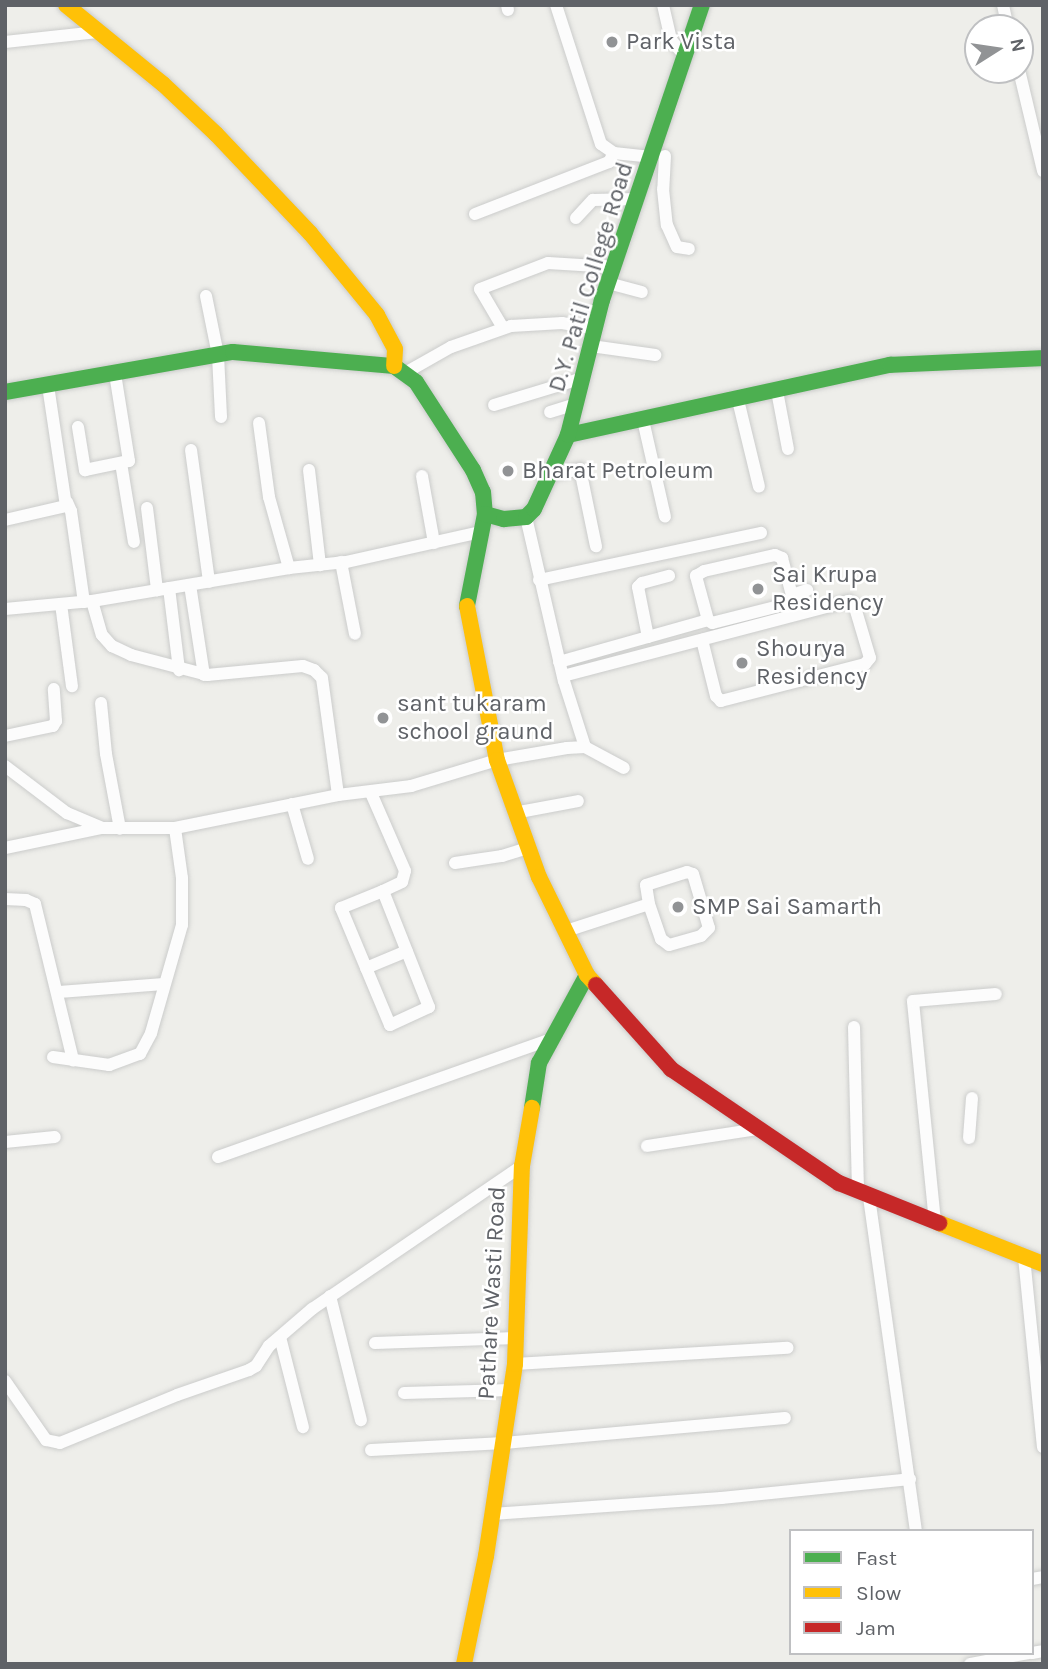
<!DOCTYPE html>
<html>
<head>
<meta charset="utf-8">
<style>
	body { margin:0 }
	#map { position:relative; width:1048px; height:1669px; overflow:hidden; background:#eeeeea; font-family:Karla,sans-serif }
	div>[style] { position:absolute }
	[style*='--x'] { left:calc(var(--x)*1px); top:calc(var(--y)*1px); width:calc(var(--w)*1px); rotate:calc(var(--a)*1deg) }
	.roads { filter:drop-shadow(0 0 2px #cbcccb) drop-shadow(0 0 2px #cbcccb) }
	.street>* { height:12px; margin:-6px; padding:0 6px; transform-origin:6px; border-radius:6px; background:#fcfcfc }
	.fast>* { height:16px; margin:-8px; padding:0 8px; transform-origin:8px; border-radius:8px; background:#4caf50 }
	.slow>* { height:16px; margin:-8px; padding:0 8px; transform-origin:8px; border-radius:8px; background:#ffc107 }
	.jam>* { height:16px; margin:-8px; padding:0 8px; transform-origin:8px; border-radius:8px; background:#c62828 }
	.dots>* { width:19px; height:19px; translate:-50% -50%; box-sizing:border-box; border:4px solid #fff; border-radius:50% }
	span { translate:-50% -50%; white-space:nowrap; text-align:center; line-height:1.15; -webkit-text-stroke:5px #fff; paint-order:stroke }
	.poi-label { font-size:24px; color:#5f6267 }
	.left { translate:0 -50%; text-align:left }
	.street-label { font-size:24px; color:#5f6267 }
	.frame { position:absolute; inset:0; border:7px solid #5f6267; pointer-events:none }
	.legend { position:absolute; left:789px; top:1529px; width:245px; height:126px; box-sizing:border-box; background:#fff; border:2px solid #bfc0c2; margin:0; padding:9px 12px; list-style:none; font-size:21px; color:#5f6267 }
	.legend li { display:flex; align-items:center; gap:14px; height:35px }
	.legend b { width:35px; border:2px solid #bfc0c2 }
	.north { position:absolute; left:964px; top:14px; width:70px; height:70px; box-sizing:border-box; background:#fff; border:2px solid #bfc0c2; border-radius:50%; rotate:78deg; font-size:19px; font-weight:700; line-height:28px; text-align:center; color:#5f6267 }
	.north::after { content:''; display:block; margin:auto; width:24px; height:32px; background:#919395; clip-path:polygon(50% 0,100% 100%,50% 72%,0 100%) }
</style>
</head>
<body>
<div id="map">
	<div class="roads">
		<div class="street">
			<div style="--x:507;--y:5;--w:5;--a:79"></div>
			<div style="--x:556;--y:5;--w:146;--a:72.1"></div>
			<div style="--x:601;--y:144;--w:16;--a:35"></div>
			<div style="--x:614;--y:153;--w:37;--a:6"></div>
			<div style="--x:663;--y:5;--w:36;--a:77"></div>
			<div style="--x:671;--y:40;--w:21;--a:49"></div>
			<div style="--x:1003;--y:5;--w:24;--a:78"></div>
			<div style="--x:5;--y:42;--w:93;--a:-6.2"></div>
			<div style="--x:1019;--y:70;--w:104;--a:76.6"></div>
			<div style="--x:665;--y:156;--w:33;--a:93"></div>
			<div style="--x:663;--y:189;--w:36;--a:84"></div>
			<div style="--x:667;--y:225;--w:24;--a:66"></div>
			<div style="--x:677;--y:247;--w:12;--a:9"></div>
			<div style="--x:475;--y:214;--w:144;--a:-21.2"></div>
			<div style="--x:609;--y:162;--w:10;--a:-61"></div>
			<div style="--x:576;--y:218;--w:25;--a:-47"></div>
			<div style="--x:593;--y:200;--w:43;--a:-1.3"></div>
			<div style="--x:608;--y:283;--w:35;--a:15"></div>
			<div style="--x:206;--y:296;--w:60;--a:78.5"></div>
			<div style="--x:218;--y:355;--w:62;--a:87.2"></div>
			<div style="--x:503;--y:328;--w:45;--a:-120.5"></div>
			<div style="--x:480;--y:289;--w:73;--a:-20.9"></div>
			<div style="--x:548;--y:263;--w:65;--a:3.5"></div>
			<div style="--x:591;--y:346;--w:65;--a:8"></div>
			<div style="--x:405;--y:373;--w:53;--a:-29.5"></div>
			<div style="--x:451;--y:347;--w:64;--a:-19.3"></div>
			<div style="--x:511;--y:326;--w:51;--a:-3.4"></div>
			<div style="--x:562;--y:323;--w:34;--a:10"></div>
			<div style="--x:777;--y:391;--w:59;--a:79.3"></div>
			<div style="--x:738;--y:400;--w:89;--a:76.4"></div>
			<div style="--x:494;--y:405;--w:93;--a:-16.9"></div>
			<div style="--x:550;--y:412;--w:27;--a:-17"></div>
			<div style="--x:643;--y:420;--w:99;--a:77.2"></div>
			<div style="--x:259;--y:423;--w:75;--a:82.3"></div>
			<div style="--x:269;--y:497;--w:74;--a:74.3"></div>
			<div style="--x:78;--y:427;--w:44;--a:80.8"></div>
			<div style="--x:85;--y:470;--w:45;--a:-11.6"></div>
			<div style="--x:129;--y:461;--w:88;--a:-99.1"></div>
			<div style="--x:191;--y:450;--w:133;--a:82.2"></div>
			<div style="--x:121;--y:463;--w:80;--a:80.7"></div>
			<div style="--x:309;--y:470;--w:96;--a:83.4"></div>
			<div style="--x:550;--y:475;--w:31;--a:-11"></div>
			<div style="--x:580;--y:469;--w:79;--a:78.3"></div>
			<div style="--x:422;--y:476;--w:68;--a:79.8"></div>
			<div style="--x:67;--y:502;--w:10;--a:66"></div>
			<div style="--x:71;--y:511;--w:92;--a:81.9"></div>
			<div style="--x:147;--y:508;--w:83;--a:83"></div>
			<div style="--x:526;--y:517;--w:168;--a:77"></div>
			<div style="--x:564;--y:681;--w:69;--a:72.3"></div>
			<div style="--x:5;--y:520;--w:63;--a:-12.9"></div>
			<div style="--x:66;--y:506;--w:122;--a:-98.5"></div>
			<div style="--x:341;--y:562;--w:73;--a:79"></div>
			<div style="--x:539;--y:580;--w:227;--a:-12"></div>
			<div style="--x:190;--y:585;--w:91;--a:81.2"></div>
			<div style="--x:169;--y:588;--w:83;--a:83"></div>
			<div style="--x:792;--y:595;--w:8;--a:97"></div>
			<div style="--x:791;--y:603;--w:81;--a:165.8"></div>
			<div style="--x:712;--y:623;--w:5;--a:-143"></div>
			<div style="--x:708;--y:620;--w:46;--a:-105.3"></div>
			<div style="--x:696;--y:576;--w:9;--a:-32"></div>
			<div style="--x:704;--y:571;--w:73;--a:-12.7"></div>
			<div style="--x:775;--y:555;--w:8;--a:23"></div>
			<div style="--x:782;--y:558;--w:38;--a:75"></div>
			<div style="--x:792;--y:595;--w:16;--a:-18"></div>
			<div style="--x:92;--y:601;--w:35;--a:74"></div>
			<div style="--x:102;--y:635;--w:15;--a:48"></div>
			<div style="--x:112;--y:646;--w:21;--a:25"></div>
			<div style="--x:131;--y:655;--w:79;--a:14.7"></div>
			<div style="--x:207;--y:675;--w:96;--a:-5.4"></div>
			<div style="--x:303;--y:666;--w:12;--a:20"></div>
			<div style="--x:314;--y:670;--w:11;--a:45"></div>
			<div style="--x:322;--y:678;--w:118;--a:82.2"></div>
			<div style="--x:61;--y:604;--w:83;--a:82.4"></div>
			<div style="--x:5;--y:609;--w:87;--a:-5.3"></div>
			<div style="--x:92;--y:601;--w:200;--a:-9.5"></div>
			<div style="--x:289;--y:568;--w:57;--a:-6"></div>
			<div style="--x:346;--y:562;--w:137;--a:-12.6"></div>
			<div style="--x:648;--y:637;--w:51;--a:-101.3"></div>
			<div style="--x:638;--y:587;--w:6;--a:-45"></div>
			<div style="--x:642;--y:583;--w:28;--a:-15"></div>
			<div style="--x:559;--y:662;--w:155;--a:-15.7"></div>
			<div style="--x:563;--y:676;--w:296;--a:-14.7"></div>
			<div style="--x:849;--y:601;--w:6;--a:31"></div>
			<div style="--x:854;--y:604;--w:56;--a:73.5"></div>
			<div style="--x:870;--y:658;--w:8;--a:130"></div>
			<div style="--x:865;--y:664;--w:149;--a:165.6"></div>
			<div style="--x:721;--y:701;--w:7;--a:-135"></div>
			<div style="--x:716;--y:696;--w:58;--a:-104"></div>
			<div style="--x:101;--y:703;--w:51;--a:84.4"></div>
			<div style="--x:106;--y:754;--w:76;--a:79.4"></div>
			<div style="--x:5;--y:736;--w:49;--a:-11.8"></div>
			<div style="--x:53;--y:726;--w:6;--a:-59"></div>
			<div style="--x:56;--y:721;--w:32;--a:-94"></div>
			<div style="--x:5;--y:766;--w:78;--a:37.2"></div>
			<div style="--x:67;--y:813;--w:38;--a:23"></div>
			<div style="--x:371;--y:793;--w:85;--a:66.4"></div>
			<div style="--x:405;--y:871;--w:11;--a:105"></div>
			<div style="--x:402;--y:882;--w:21;--a:155"></div>
			<div style="--x:383;--y:891;--w:125;--a:68.4"></div>
			<div style="--x:429;--y:1007;--w:43;--a:155.2"></div>
			<div style="--x:390;--y:1025;--w:127;--a:-112.7"></div>
			<div style="--x:341;--y:908;--w:45;--a:-22"></div>
			<div style="--x:292;--y:804;--w:57;--a:73.8"></div>
			<div style="--x:514;--y:813;--w:65;--a:-10.6"></div>
			<div style="--x:5;--y:848;--w:99;--a:-11.7"></div>
			<div style="--x:102;--y:828;--w:73;--a:0"></div>
			<div style="--x:175;--y:828;--w:166;--a:-11.4"></div>
			<div style="--x:338;--y:795;--w:74;--a:-7"></div>
			<div style="--x:411;--y:786;--w:90;--a:-16.8"></div>
			<div style="--x:497;--y:760;--w:71;--a:-9.7"></div>
			<div style="--x:567;--y:748;--w:18;--a:-3"></div>
			<div style="--x:585;--y:747;--w:44;--a:28.3"></div>
			<div style="--x:455;--y:863;--w:48;--a:-8.5"></div>
			<div style="--x:502;--y:856;--w:27;--a:-17"></div>
			<div style="--x:5;--y:899;--w:21;--a:3"></div>
			<div style="--x:26;--y:900;--w:10;--a:24"></div>
			<div style="--x:35;--y:904;--w:161;--a:76.3"></div>
			<div style="--x:566;--y:931;--w:87;--a:-18"></div>
			<div style="--x:649;--y:904;--w:19;--a:-99"></div>
			<div style="--x:646;--y:885;--w:43;--a:-17.6"></div>
			<div style="--x:687;--y:872;--w:6;--a:18"></div>
			<div style="--x:693;--y:874;--w:56;--a:73.5"></div>
			<div style="--x:709;--y:928;--w:11;--a:135"></div>
			<div style="--x:701;--y:936;--w:33;--a:164"></div>
			<div style="--x:669;--y:945;--w:10;--a:-143"></div>
			<div style="--x:661;--y:939;--w:37;--a:-109"></div>
			<div style="--x:366;--y:968;--w:44;--a:-22.5"></div>
			<div style="--x:59;--y:992;--w:105;--a:-4.4"></div>
			<div style="--x:854;--y:1027;--w:164;--a:88.6"></div>
			<div style="--x:53;--y:1057;--w:57;--a:8.1"></div>
			<div style="--x:109;--y:1065;--w:33;--a:-20"></div>
			<div style="--x:140;--y:1054;--w:24;--a:-62"></div>
			<div style="--x:151;--y:1033;--w:112;--a:-74"></div>
			<div style="--x:182;--y:925;--w:47;--a:-90"></div>
			<div style="--x:182;--y:878;--w:50;--a:-98"></div>
			<div style="--x:969;--y:1138;--w:40;--a:-85.7"></div>
			<div style="--x:5;--y:1142;--w:50;--a:-5.7"></div>
			<div style="--x:647;--y:1146;--w:112;--a:-8.7"></div>
			<div style="--x:218;--y:1157;--w:354;--a:-19.5"></div>
			<div style="--x:869;--y:1197;--w:337;--a:82"></div>
			<div style="--x:935;--y:1222;--w:222;--a:-95.7"></div>
			<div style="--x:913;--y:1001;--w:83;--a:-4.8"></div>
			<div style="--x:1024;--y:1257;--w:191;--a:84.3"></div>
			<div style="--x:330;--y:1296;--w:128;--a:76"></div>
			<div style="--x:280;--y:1337;--w:93;--a:75.7"></div>
			<div style="--x:375;--y:1343;--w:141;--a:-2"></div>
			<div style="--x:515;--y:1364;--w:273;--a:-3.4"></div>
			<div style="--x:5;--y:1381;--w:72;--a:55.2"></div>
			<div style="--x:46;--y:1440;--w:14;--a:12"></div>
			<div style="--x:60;--y:1443;--w:126;--a:-22.3"></div>
			<div style="--x:177;--y:1395;--w:76;--a:-19.1"></div>
			<div style="--x:249;--y:1370;--w:8;--a:-30"></div>
			<div style="--x:256;--y:1366;--w:24;--a:-57"></div>
			<div style="--x:269;--y:1346;--w:57;--a:-40.7"></div>
			<div style="--x:312;--y:1309;--w:254;--a:-34.3"></div>
			<div style="--x:404;--y:1393;--w:107;--a:-1.6"></div>
			<div style="--x:371;--y:1450;--w:133;--a:-3"></div>
			<div style="--x:504;--y:1443;--w:282;--a:-5.1"></div>
			<div style="--x:492;--y:1514;--w:230;--a:-4"></div>
			<div style="--x:721;--y:1498;--w:190;--a:-5.7"></div>
			<div style="--x:1032;--y:1579;--w:11;--a:-10"></div>
			<div style="--x:1032;--y:1653;--w:11;--a:-10"></div>
			<div style="--x:970;--y:1664;--w:60;--a:-10.6"></div>
		</div>
		<div class="fast">
			<div style="--x:5;--y:392;--w:231;--a:-10"></div>
			<div style="--x:233;--y:352;--w:162;--a:5"></div>
			<div style="--x:394;--y:366;--w:27;--a:36"></div>
			<div style="--x:416;--y:382;--w:105;--a:57.1"></div>
			<div style="--x:473;--y:470;--w:24;--a:66"></div>
			<div style="--x:483;--y:492;--w:22;--a:85"></div>
			<div style="--x:485;--y:514;--w:94;--a:101.1"></div>
			<div style="--x:568;--y:435;--w:330;--a:-12.3"></div>
			<div style="--x:890;--y:365;--w:153;--a:-2.6"></div>
			<div style="--x:485;--y:514;--w:20;--a:15"></div>
			<div style="--x:504;--y:519;--w:22;--a:-5"></div>
			<div style="--x:526;--y:517;--w:11;--a:-45"></div>
			<div style="--x:534;--y:509;--w:81;--a:-65.3"></div>
			<div style="--x:568;--y:435;--w:139;--a:-75.9"></div>
			<div style="--x:602;--y:300;--w:311;--a:-71.3"></div>
			<div style="--x:532;--y:1108;--w:46;--a:-81.2"></div>
			<div style="--x:539;--y:1063;--w:100;--a:-61.4"></div>
		</div>
		<div class="slow">
			<div style="--x:66;--y:5;--w:125;--a:39.2"></div>
			<div style="--x:163;--y:84;--w:73;--a:43.3"></div>
			<div style="--x:216;--y:134;--w:137;--a:46.5"></div>
			<div style="--x:310;--y:233;--w:106;--a:50.7"></div>
			<div style="--x:377;--y:315;--w:38;--a:62"></div>
			<div style="--x:395;--y:349;--w:17;--a:93"></div>
			<div style="--x:467;--y:606;--w:157;--a:79"></div>
			<div style="--x:497;--y:760;--w:124;--a:70.3"></div>
			<div style="--x:539;--y:877;--w:109;--a:63.9"></div>
			<div style="--x:587;--y:975;--w:13;--a:48"></div>
			<div style="--x:939;--y:1223;--w:112;--a:21.5"></div>
			<div style="--x:464;--y:1664;--w:110;--a:-78.5"></div>
			<div style="--x:486;--y:1556;--w:194;--a:-81.4"></div>
			<div style="--x:515;--y:1364;--w:198;--a:-88"></div>
			<div style="--x:522;--y:1166;--w:59;--a:-80.2"></div>
		</div>
		<div class="jam">
			<div style="--x:596;--y:985;--w:113;--a:48.2"></div>
			<div style="--x:671;--y:1069;--w:203;--a:34.2"></div>
			<div style="--x:839;--y:1183;--w:108;--a:21.8"></div>
		</div>
	</div>
	<div class="dots">
		<div style="left:612px;top:42px;background:#919395"></div>
		<div style="left:508px;top:471px;background:#919395"></div>
		<div style="left:758px;top:589px;background:#919395"></div>
		<div style="left:742px;top:663px;background:#919395"></div>
		<div style="left:383px;top:718px;background:#919395"></div>
		<div style="left:678px;top:907px;background:#919395"></div>
	</div>
	<div class="poi-label">
		<span class="left" style="left:626px;top:42px">Park Vista</span>
		<span class="left" style="left:522px;top:471px">Bharat Petroleum</span>
		<span class="left" style="left:772px;top:589px">Sai Krupa<br>Residency</span>
		<span class="left" style="left:756px;top:663px">Shourya<br>Residency</span>
		<span class="left" style="left:397px;top:718px">sant tukaram<br>school graund</span>
		<span class="left" style="left:692px;top:907px">SMP Sai Samarth</span>
	</div>
	<div class="street-label">
		<span style="left:591px;top:277px;rotate:-73deg">D.Y. Patil College Road</span>
		<span style="left:492px;top:1293px;rotate:-87deg">Pathare Wasti Road</span>
	</div>
	<div class="frame"></div>
	<ul class="legend">
	<li><b style="height:9px;background:#4caf50"></b>Fast</li>
	<li><b style="height:9px;background:#ffc107"></b>Slow</li>
	<li><b style="height:9px;background:#c62828"></b>Jam</li>
	</ul>
	<div class="north">N</div>
</div>
</body>
</html>
